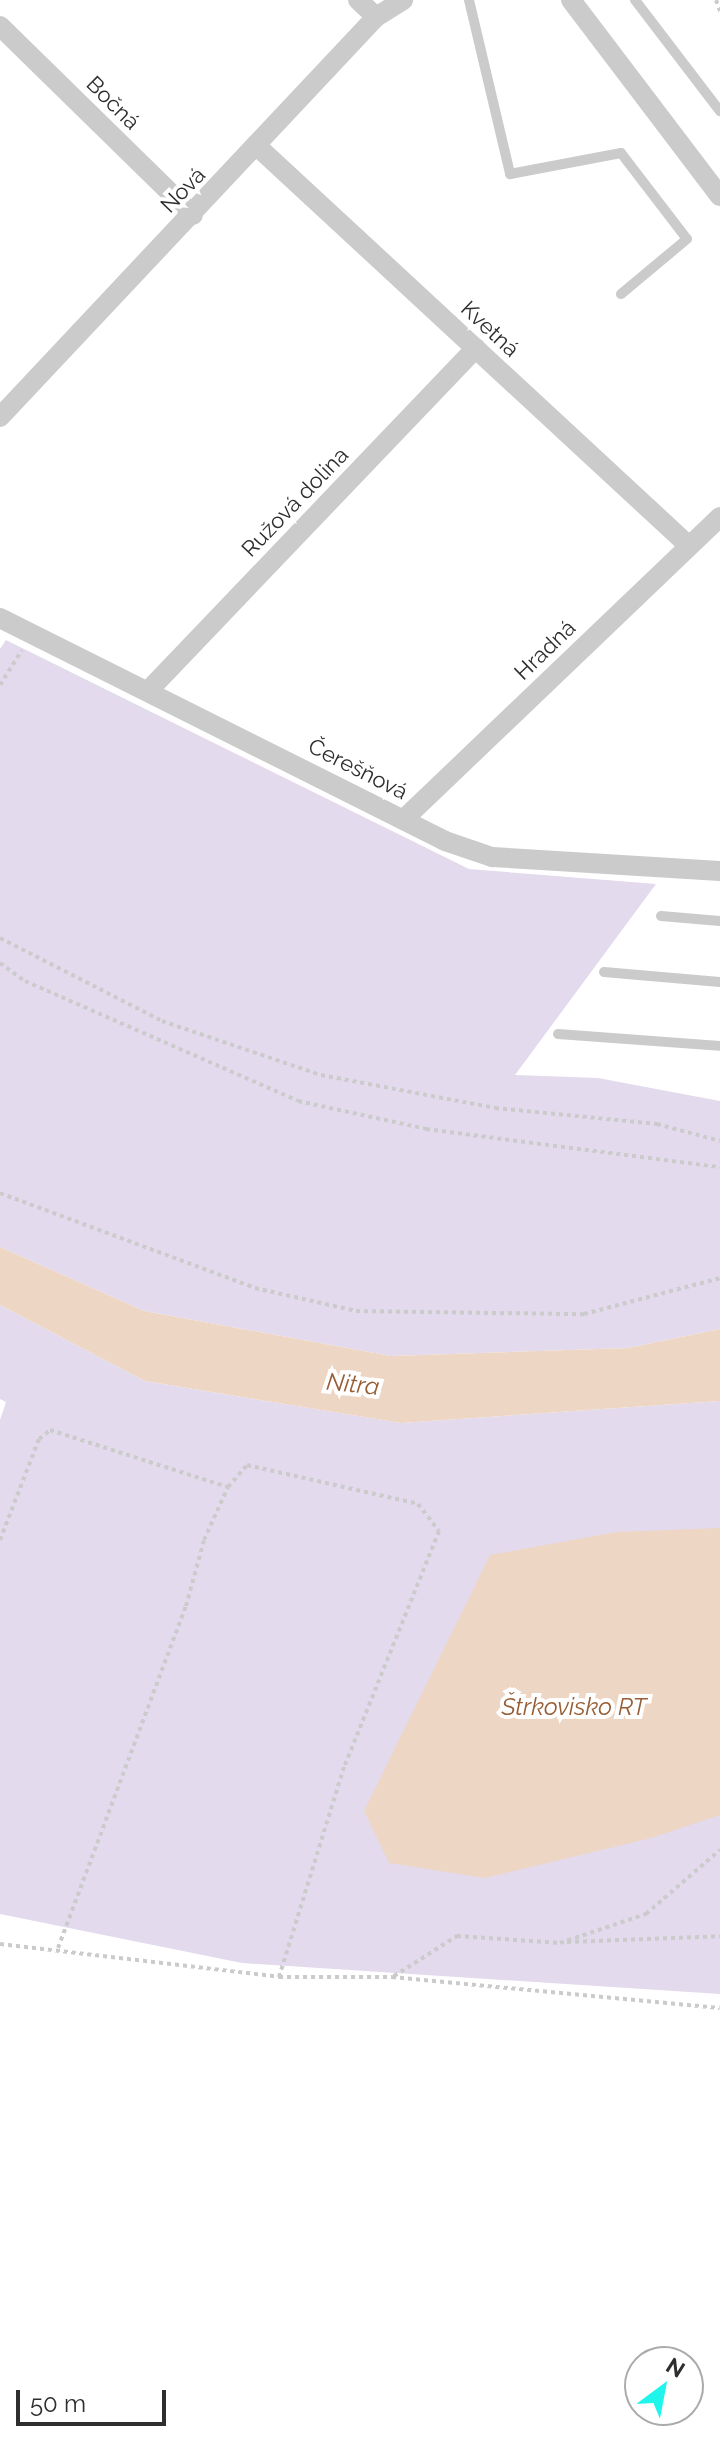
<!DOCTYPE html>
<html>
<head>
<meta charset="utf-8">
<style>
	body { margin:0 }
	#map { position:relative; width:720px; height:2442px; overflow:hidden; background:#fff; font-family:Raleway,sans-serif }
	div>[style] { position:absolute }
	[style*='--x'] { left:calc(var(--x)*1px); top:calc(var(--y)*1px); width:calc(var(--w)*1px); rotate:calc(var(--a)*1deg) }
	.green>* { inset:0; background:#e3daed }
	.water>* { inset:0; background:#eed6c4 }
	.path>* { height:4px; margin-top:-2px; transform-origin:0; background:repeating-linear-gradient(90deg,#cbcbcb 0 4px,transparent 0 8px) }
	.lane>* { height:10px; margin:-5px; padding:0 5px; transform-origin:5px; border-radius:5px; background:#cbcbcb }
	.street>* { height:20px; margin:-10px; padding:0 10px; transform-origin:10px; border-radius:10px; background:#cbcbcb }
	span { translate:-50% -50%; white-space:nowrap; text-align:center; line-height:1.15; -webkit-text-stroke:8px #fff; paint-order:stroke }
	.street-label { font-size:22px; color:#2e2e2e }
	.water-label { font-size:24px; color:#975d35; font-style:italic }
	.north { position:absolute; left:624px; top:2346px; width:80px; height:80px; box-sizing:border-box; background:#fff; border:2px solid #ababab; border-radius:50%; rotate:32deg; font-size:22px; font-weight:700; line-height:32px; text-align:center; color:#2e2e2e }
	.north::after { content:''; display:block; margin:auto; width:28px; height:36px; background:#20f5eb; clip-path:polygon(50% 0,100% 100%,50% 72%,0 100%) }
	.scale { position:absolute; left:16px; top:2390px; width:150px; height:36px; box-sizing:border-box; border:4px solid #2e2e2e; border-top:0; padding-left:10px; font-size:24px; line-height:28px; white-space:nowrap; color:#2e2e2e; -webkit-text-stroke:6px #fff; paint-order:stroke }
</style>
</head>
<body>
<div id="map">
	<div class="green">
		<div style="clip-path:polygon(6px 640px,469px 869px,656px 884px,515px 1075px,598px 1078px,720px 1101px,720px 1329px,628px 1348px,391px 1356px,144px 1311px,0 1247px,0 649px)"></div>
		<div style="clip-path:polygon(0 1305px,145px 1381px,401px 1423px,720px 1401px,720px 1994px,242px 1963px,0 1914px,0 1420px,6px 1402px,0 1399px)"></div>
	</div>
	<div class="water">
		<div style="clip-path:polygon(0 1247px,144px 1311px,391px 1356px,628px 1348px,720px 1329px,720px 1401px,401px 1423px,145px 1381px,0 1305px)"></div>
		<div style="clip-path:polygon(720px 1528px,720px 1815px,651px 1838px,485px 1878px,389px 1863px,364px 1811px,490px 1555px,617px 1532px)"></div>
	</div>
	<div class="path">
		<div style="--x:716;--y:0;--w:12;--a:70"></div>
		<div style="--x:0;--y:685;--w:41;--a:-57.8"></div>
		<div style="--x:0;--y:938;--w:182;--a:27.1"></div>
		<div style="--x:162;--y:1021;--w:168;--a:18.8"></div>
		<div style="--x:321;--y:1075;--w:177;--a:10.7"></div>
		<div style="--x:495;--y:1108;--w:163;--a:5.6"></div>
		<div style="--x:657;--y:1124;--w:65;--a:15.1"></div>
		<div style="--x:0;--y:963;--w:31;--a:36"></div>
		<div style="--x:25;--y:981;--w:298;--a:23.7"></div>
		<div style="--x:298;--y:1101;--w:131;--a:12.3"></div>
		<div style="--x:426;--y:1129;--w:296;--a:7.4"></div>
		<div style="--x:0;--y:1193;--w:272;--a:20.4"></div>
		<div style="--x:255;--y:1288;--w:104;--a:12.8"></div>
		<div style="--x:356;--y:1311;--w:228;--a:0.8"></div>
		<div style="--x:584;--y:1314;--w:141;--a:-14.8"></div>
		<div style="--x:0;--y:1540;--w:108;--a:-68.9"></div>
		<div style="--x:39;--y:1439;--w:14;--a:-39"></div>
		<div style="--x:50;--y:1430;--w:187;--a:17.8"></div>
		<div style="--x:567;--y:1942;--w:153;--a:-2.2"></div>
		<div style="--x:0;--y:1944;--w:281;--a:6.7"></div>
		<div style="--x:279;--y:1977;--w:113;--a:0"></div>
		<div style="--x:392;--y:1977;--w:329;--a:5.4"></div>
		<div style="--x:58;--y:1948;--w:365;--a:-69.5"></div>
		<div style="--x:186;--y:1606;--w:68;--a:-74.7"></div>
		<div style="--x:204;--y:1540;--w:58;--a:-65.6"></div>
		<div style="--x:228;--y:1487;--w:29;--a:-49"></div>
		<div style="--x:247;--y:1465;--w:175;--a:12.8"></div>
		<div style="--x:418;--y:1504;--w:34;--a:52"></div>
		<div style="--x:439;--y:1531;--w:254;--a:111.9"></div>
		<div style="--x:344;--y:1767;--w:220;--a:107.2"></div>
		<div style="--x:394;--y:1976;--w:75;--a:-32.4"></div>
		<div style="--x:457;--y:1936;--w:103;--a:3.9"></div>
		<div style="--x:560;--y:1943;--w:91;--a:-18.6"></div>
		<div style="--x:646;--y:1914;--w:98;--a:-40.9"></div>
	</div>
	<div class="lane">
		<div style="--x:469;--y:0;--w:179;--a:76.7"></div>
		<div style="--x:510;--y:174;--w:113;--a:-10.7"></div>
		<div style="--x:621;--y:153;--w:108;--a:52.5"></div>
		<div style="--x:687;--y:239;--w:86;--a:140.2"></div>
		<div style="--x:635;--y:0;--w:140;--a:52.6"></div>
		<div style="--x:661;--y:916;--w:59;--a:4.8"></div>
		<div style="--x:604;--y:972;--w:116;--a:4.9"></div>
		<div style="--x:558;--y:1034;--w:162;--a:4.2"></div>
	</div>
	<div class="street">
		<div style="--x:358;--y:0;--w:25;--a:43"></div>
		<div style="--x:571;--y:0;--w:246;--a:52.8"></div>
		<div style="--x:0;--y:26;--w:270;--a:44.4"></div>
		<div style="--x:258;--y:147;--w:587;--a:42.79"></div>
		<div style="--x:0;--y:417;--w:549;--a:-46.77"></div>
		<div style="--x:376;--y:17;--w:32;--a:-32"></div>
		<div style="--x:0;--y:618;--w:498;--a:26.6"></div>
		<div style="--x:445;--y:841;--w:50;--a:18.8"></div>
		<div style="--x:492;--y:857;--w:228;--a:3.5"></div>
		<div style="--x:149;--y:690;--w:473;--a:-46.3"></div>
		<div style="--x:404;--y:819;--w:437;--a:-43.7"></div>
	</div>
	<div class="street-label">
		<span style="left:113px;top:103px;rotate:45deg">Bočná</span>
		<span style="left:183px;top:190px;rotate:-46deg">Nová</span>
		<span style="left:490px;top:329px;rotate:43deg">Kvetná</span>
		<span style="left:295px;top:502px;rotate:-46deg">Ružová dolina</span>
		<span style="left:545px;top:650px;rotate:-44deg">Hradná</span>
		<span style="left:358px;top:769px;rotate:27deg">Čerešňová</span>
	</div>
	<div class="water-label">
		<span style="left:353px;top:1384px;rotate:6deg">Nitra</span>
		<span style="left:574px;top:1707px">Štrkovisko RT</span>
	</div>
	<div class="north">N</div>
	<div class="scale">50 m</div>
</div>
</body>
</html>
